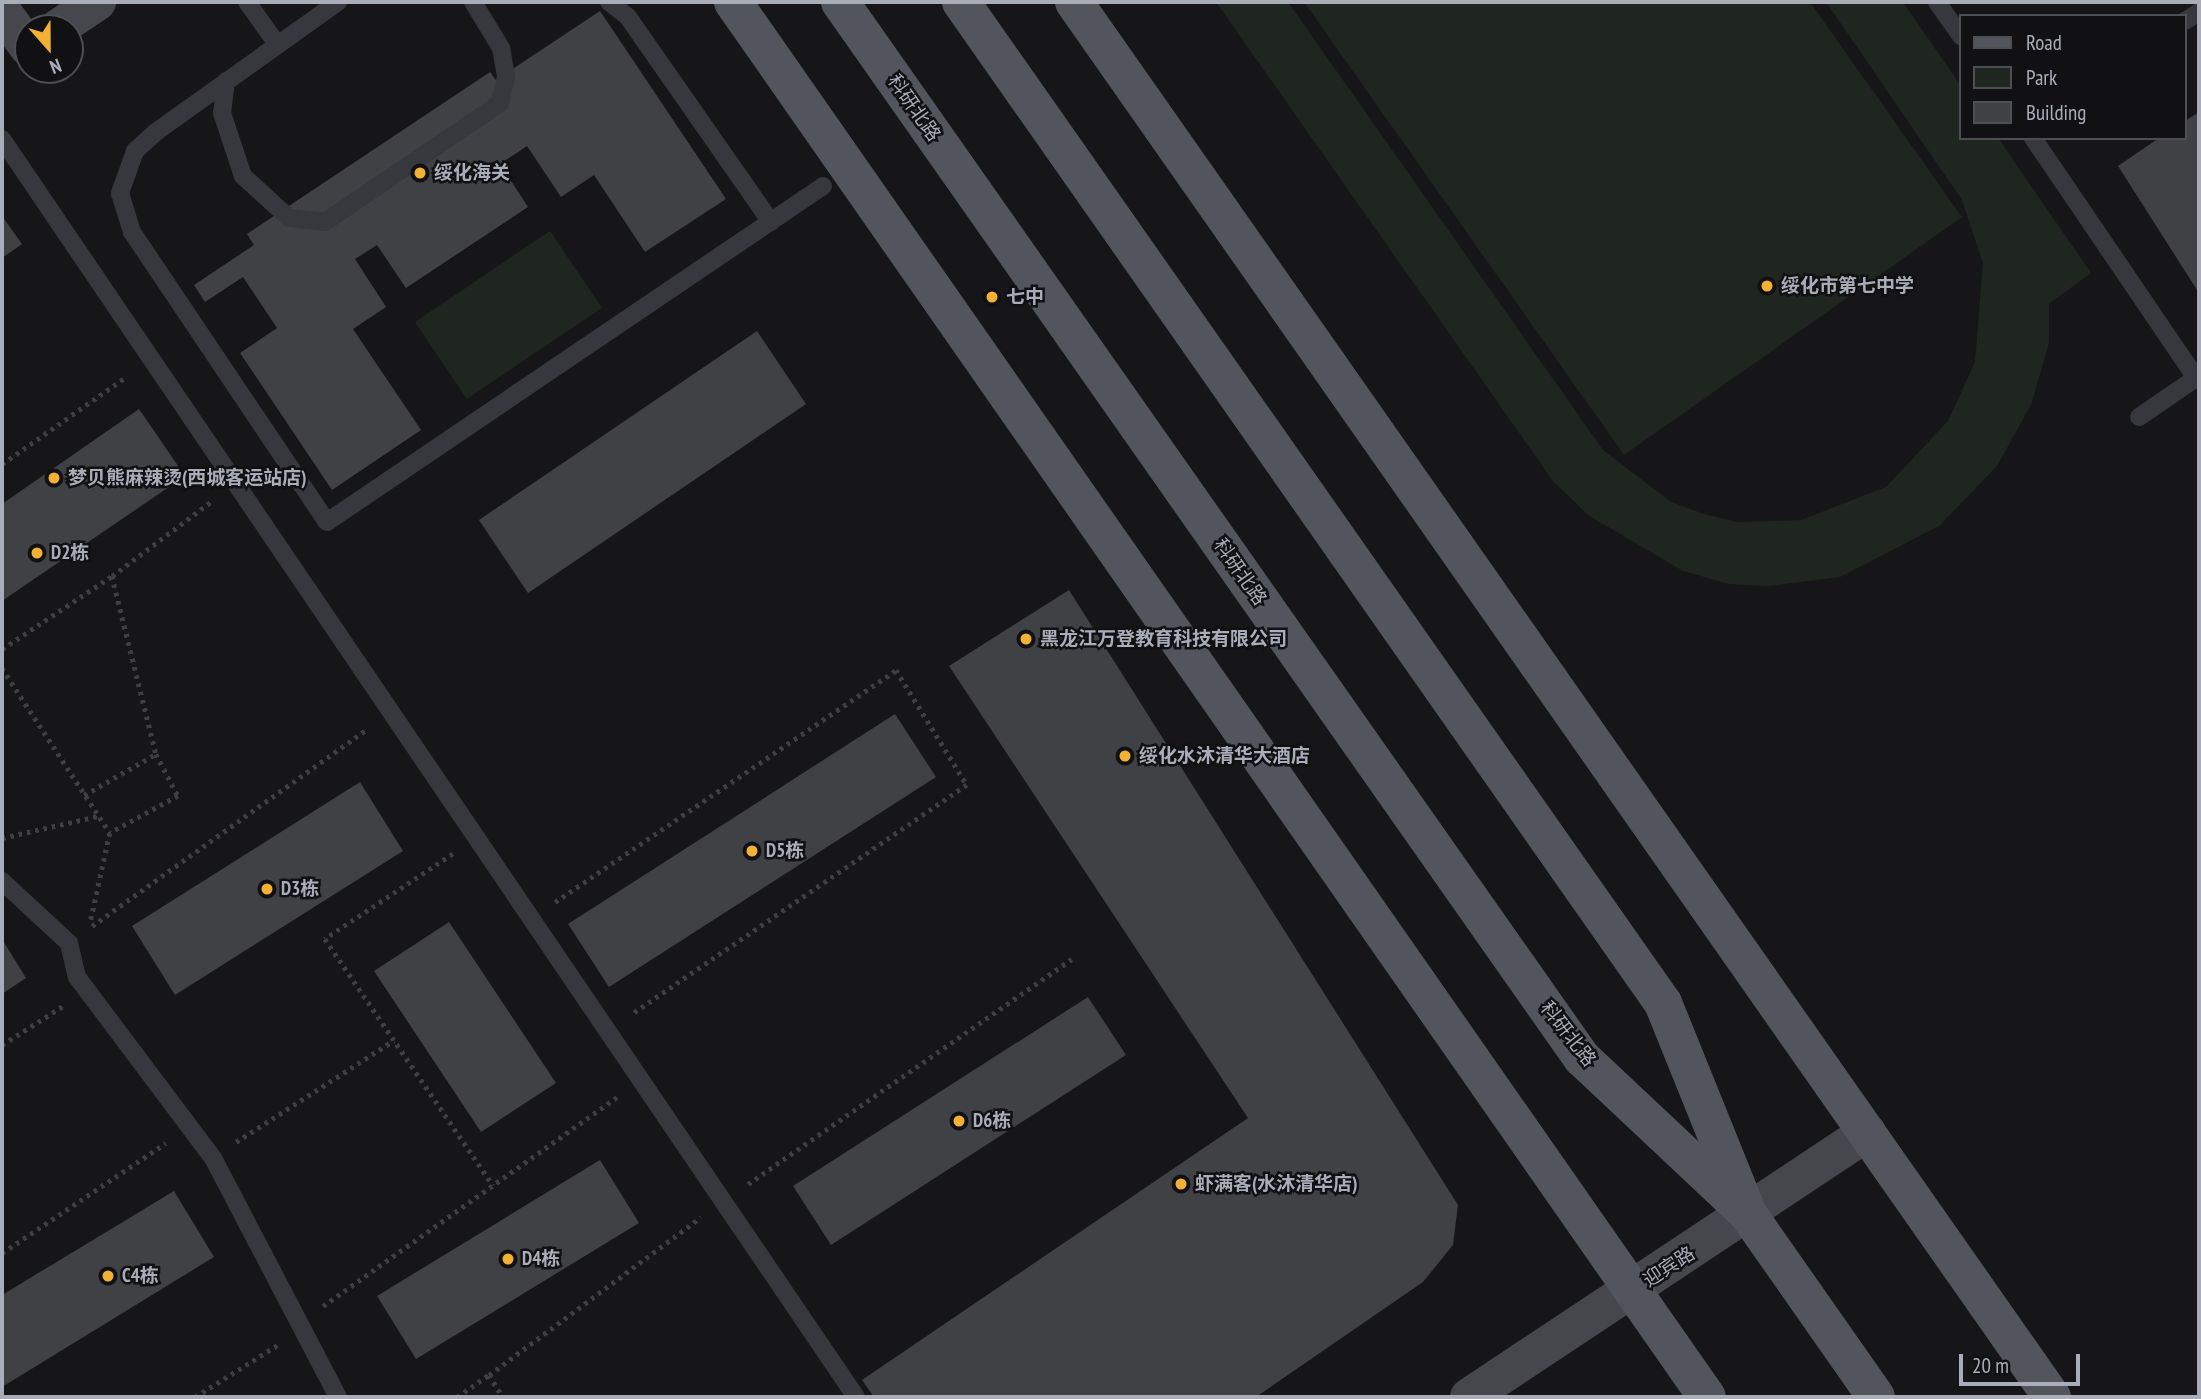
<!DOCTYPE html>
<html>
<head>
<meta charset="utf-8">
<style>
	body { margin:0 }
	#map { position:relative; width:2201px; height:1399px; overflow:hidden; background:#161618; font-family:"PT Sans Narrow","Noto Sans SC",sans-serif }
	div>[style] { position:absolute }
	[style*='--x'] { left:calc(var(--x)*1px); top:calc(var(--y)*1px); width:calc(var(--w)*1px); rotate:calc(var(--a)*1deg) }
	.green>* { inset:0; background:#1e261f }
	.building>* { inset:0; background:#404145 }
	.path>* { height:4.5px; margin-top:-2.25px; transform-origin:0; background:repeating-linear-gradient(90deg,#3d3f44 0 3.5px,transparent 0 8.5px) }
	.lane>* { height:18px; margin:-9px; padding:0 9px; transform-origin:9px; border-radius:9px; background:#37383d }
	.secondary>* { height:38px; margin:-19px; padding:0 19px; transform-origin:19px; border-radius:19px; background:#45474d }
	.primary>* { height:38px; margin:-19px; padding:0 19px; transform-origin:19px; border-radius:19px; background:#53555c }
	.dots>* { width:19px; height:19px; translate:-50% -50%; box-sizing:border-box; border:4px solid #111113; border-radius:50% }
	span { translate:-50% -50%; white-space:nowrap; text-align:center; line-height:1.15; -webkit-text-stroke:5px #111113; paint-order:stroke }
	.street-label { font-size:19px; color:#a8adb8 }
	.poi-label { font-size:19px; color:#a8adb8; font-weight:700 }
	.left { translate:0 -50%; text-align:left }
	.frame { position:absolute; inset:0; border:4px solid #a8adb8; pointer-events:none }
	.legend { position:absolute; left:1959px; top:14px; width:228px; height:126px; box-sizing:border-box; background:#111113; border:2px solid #4d4f55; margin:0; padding:9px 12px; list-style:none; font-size:21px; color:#a8adb8 }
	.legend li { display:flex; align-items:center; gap:14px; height:35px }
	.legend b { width:35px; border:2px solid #4d4f55 }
	.north { position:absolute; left:14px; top:14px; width:70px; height:70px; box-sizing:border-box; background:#111113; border:2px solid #4d4f55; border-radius:50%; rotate:159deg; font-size:19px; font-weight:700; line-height:28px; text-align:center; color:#a8adb8 }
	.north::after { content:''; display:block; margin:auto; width:24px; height:32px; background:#f2b134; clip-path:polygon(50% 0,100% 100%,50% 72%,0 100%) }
	.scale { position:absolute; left:1959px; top:1354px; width:121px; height:32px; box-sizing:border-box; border:4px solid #a8adb8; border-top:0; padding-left:9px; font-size:21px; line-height:24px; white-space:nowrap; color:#a8adb8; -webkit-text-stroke:5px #111113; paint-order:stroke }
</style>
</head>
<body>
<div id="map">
	<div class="green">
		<div style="clip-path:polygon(1216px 2px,1288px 2px,1603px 450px,1671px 502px,1704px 514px,1738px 522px,1801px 520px,1886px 487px,1948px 421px,1975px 362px,1983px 263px,1962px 200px,1826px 2px,1903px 2px,1961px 86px,1961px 138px,1998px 138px,2091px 273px,2049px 304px,2049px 343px,2031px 405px,1997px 466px,1939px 526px,1840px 577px,1768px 586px,1729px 584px,1683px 571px,1588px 515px,1553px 481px)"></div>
		<div style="clip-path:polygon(1304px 2px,1810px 2px,1962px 217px,1624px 455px)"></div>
		<div style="clip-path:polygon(550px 231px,602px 308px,467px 399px,415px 322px)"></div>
	</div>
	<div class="building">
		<div style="clip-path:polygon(600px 11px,726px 199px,645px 252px,594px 175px,561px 197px,527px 146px,500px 164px,528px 207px,406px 288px,377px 245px,355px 259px,386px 307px,353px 329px,421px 430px,332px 490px,240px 353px,277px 328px,243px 277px,205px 302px,194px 285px,254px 245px,247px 234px,490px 72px,496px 80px)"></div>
		<div style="clip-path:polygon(2199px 112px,2199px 293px,2118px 166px,2159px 138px,2185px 138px,2185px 121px)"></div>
		<div style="clip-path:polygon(2px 216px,22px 244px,2px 258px)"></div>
		<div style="clip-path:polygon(757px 331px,806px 404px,528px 593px,479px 520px)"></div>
		<div style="clip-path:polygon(139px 409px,185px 476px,2px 601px,2px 504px)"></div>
		<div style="clip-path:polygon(1069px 590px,1458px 1205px,1453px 1245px,1423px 1282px,1256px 1397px,874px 1397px,862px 1380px,1248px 1118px,949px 666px)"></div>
		<div style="clip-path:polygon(895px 714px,936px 777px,609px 987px,568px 924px)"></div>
		<div style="clip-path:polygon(360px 782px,403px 851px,175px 995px,132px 926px)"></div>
		<div style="clip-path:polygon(449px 922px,556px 1083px,481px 1132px,374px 971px)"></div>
		<div style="clip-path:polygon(2px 939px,26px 978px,2px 994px)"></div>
		<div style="clip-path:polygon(1088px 997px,1126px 1055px,831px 1245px,793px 1186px)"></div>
		<div style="clip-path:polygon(600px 1160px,639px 1223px,416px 1359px,377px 1296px)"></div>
		<div style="clip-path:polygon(174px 1191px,214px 1257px,2px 1387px,2px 1295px)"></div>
	</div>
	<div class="path">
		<div style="--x:2;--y:464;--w:153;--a:-35.1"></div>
		<div style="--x:112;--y:576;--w:125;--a:-36.9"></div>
		<div style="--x:2;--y:649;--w:132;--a:-33.6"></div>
		<div style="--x:112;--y:576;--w:183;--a:76.1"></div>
		<div style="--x:2;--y:668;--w:197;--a:56.8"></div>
		<div style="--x:110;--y:833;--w:93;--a:102.4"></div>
		<div style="--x:84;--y:795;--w:83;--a:-29.7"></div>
		<div style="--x:156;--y:754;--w:47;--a:62.4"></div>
		<div style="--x:178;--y:796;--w:77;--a:151.4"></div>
		<div style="--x:2;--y:838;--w:98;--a:-12.9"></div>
		<div style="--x:453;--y:854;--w:154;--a:146.4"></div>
		<div style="--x:325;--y:939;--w:298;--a:55.7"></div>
		<div style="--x:555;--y:902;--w:412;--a:-34.2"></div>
		<div style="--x:896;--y:670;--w:135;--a:58.3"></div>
		<div style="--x:967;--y:785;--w:406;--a:145.6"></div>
		<div style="--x:92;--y:926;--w:338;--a:-35.6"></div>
		<div style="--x:2;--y:1045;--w:72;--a:-32.6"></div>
		<div style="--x:236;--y:1142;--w:188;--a:-32.8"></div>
		<div style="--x:748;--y:1184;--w:394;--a:-34.8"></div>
		<div style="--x:2;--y:1253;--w:197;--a:-33.9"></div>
		<div style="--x:323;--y:1306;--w:362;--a:-35.4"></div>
		<div style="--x:489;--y:1375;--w:264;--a:-36.7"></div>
		<div style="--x:195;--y:1397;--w:99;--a:-32.2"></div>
		<div style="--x:457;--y:1397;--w:39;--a:-35"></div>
		<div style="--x:489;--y:1375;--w:26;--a:58"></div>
	</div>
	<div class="lane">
		<div style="--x:247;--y:2;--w:52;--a:54.5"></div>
		<div style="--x:338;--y:2;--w:224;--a:144.5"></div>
		<div style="--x:156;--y:132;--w:28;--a:138"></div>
		<div style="--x:135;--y:151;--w:45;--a:109.7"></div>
		<div style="--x:120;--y:193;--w:41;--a:72.9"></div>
		<div style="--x:132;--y:232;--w:349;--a:56.1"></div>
		<div style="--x:327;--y:522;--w:599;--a:-34.11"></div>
		<div style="--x:609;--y:2;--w:24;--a:38"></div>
		<div style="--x:628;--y:17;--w:250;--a:55.1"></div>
		<div style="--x:1937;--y:2;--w:42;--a:54.8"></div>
		<div style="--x:2185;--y:21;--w:17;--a:-33"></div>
		<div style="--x:226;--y:81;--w:32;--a:97"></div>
		<div style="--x:222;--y:113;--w:66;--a:71.6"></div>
		<div style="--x:243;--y:176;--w:62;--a:42.4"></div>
		<div style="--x:289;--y:218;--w:36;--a:6"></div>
		<div style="--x:325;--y:222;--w:212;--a:-34.2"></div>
		<div style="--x:500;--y:103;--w:28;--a:-77"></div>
		<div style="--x:506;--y:76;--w:28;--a:-100"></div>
		<div style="--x:501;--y:48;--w:54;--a:-121.3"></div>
		<div style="--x:2033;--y:138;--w:290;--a:55.8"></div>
		<div style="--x:2196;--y:378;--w:69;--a:145.6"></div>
		<div style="--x:2;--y:139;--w:1520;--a:55.83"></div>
		<div style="--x:2;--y:881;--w:91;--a:42.8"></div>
		<div style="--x:69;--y:943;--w:35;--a:77"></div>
		<div style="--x:77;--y:977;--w:226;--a:53.1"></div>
		<div style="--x:213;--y:1158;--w:270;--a:62.4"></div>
	</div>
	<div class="secondary">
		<div style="--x:2;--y:11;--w:44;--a:54.2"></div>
		<div style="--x:58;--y:28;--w:47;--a:-33.7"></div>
		<div style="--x:1469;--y:1397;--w:478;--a:-33.6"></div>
	</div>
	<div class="primary">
		<div style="--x:733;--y:2;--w:1701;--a:55.08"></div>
		<div style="--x:840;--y:2;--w:1291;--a:54.91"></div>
		<div style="--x:1582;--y:1058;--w:228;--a:43.2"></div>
		<div style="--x:1748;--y:1214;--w:223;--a:55"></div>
		<div style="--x:961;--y:2;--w:1223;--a:54.96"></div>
		<div style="--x:1663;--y:1003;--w:216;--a:68"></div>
		<div style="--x:1074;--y:2;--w:1704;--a:54.97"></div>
	</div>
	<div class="dots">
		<div style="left:420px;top:173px;background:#f2b134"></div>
		<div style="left:1767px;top:286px;background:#f2b134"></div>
		<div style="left:992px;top:297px;background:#f2b134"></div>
		<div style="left:54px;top:478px;background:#f2b134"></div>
		<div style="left:37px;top:553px;background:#f2b134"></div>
		<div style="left:1026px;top:639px;background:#f2b134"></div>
		<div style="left:1125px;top:756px;background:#f2b134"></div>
		<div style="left:752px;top:851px;background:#f2b134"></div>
		<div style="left:267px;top:889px;background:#f2b134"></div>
		<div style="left:959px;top:1121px;background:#f2b134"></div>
		<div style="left:1181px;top:1184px;background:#f2b134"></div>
		<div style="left:508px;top:1259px;background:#f2b134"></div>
		<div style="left:108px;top:1276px;background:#f2b134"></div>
	</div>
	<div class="street-label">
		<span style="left:914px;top:108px;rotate:55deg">科研北路</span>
		<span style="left:1240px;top:572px;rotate:55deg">科研北路</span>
		<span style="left:1568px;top:1034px;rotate:52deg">科研北路</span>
		<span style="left:1669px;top:1267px;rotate:-33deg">迎宾路</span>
	</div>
	<div class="poi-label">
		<span class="left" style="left:434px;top:173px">绥化海关</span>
		<span class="left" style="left:1781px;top:286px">绥化市第七中学</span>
		<span class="left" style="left:1006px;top:297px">七中</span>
		<span class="left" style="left:68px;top:478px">梦贝熊麻辣烫(西城客运站店)</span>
		<span class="left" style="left:51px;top:553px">D2栋</span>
		<span class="left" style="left:1040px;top:639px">黑龙江万登教育科技有限公司</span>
		<span class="left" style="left:1139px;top:756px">绥化水沐清华大酒店</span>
		<span class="left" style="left:766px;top:851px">D5栋</span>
		<span class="left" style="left:281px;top:889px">D3栋</span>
		<span class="left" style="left:973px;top:1121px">D6栋</span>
		<span class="left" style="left:1195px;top:1184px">虾满客(水沐清华店)</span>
		<span class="left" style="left:522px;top:1259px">D4栋</span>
		<span class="left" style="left:122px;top:1276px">C4栋</span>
	</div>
	<div class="frame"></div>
	<ul class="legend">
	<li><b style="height:9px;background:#53555c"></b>Road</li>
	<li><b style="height:19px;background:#1e261f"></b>Park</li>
	<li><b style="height:19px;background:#404145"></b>Building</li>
	</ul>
	<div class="north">N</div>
	<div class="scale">20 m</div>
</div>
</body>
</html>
